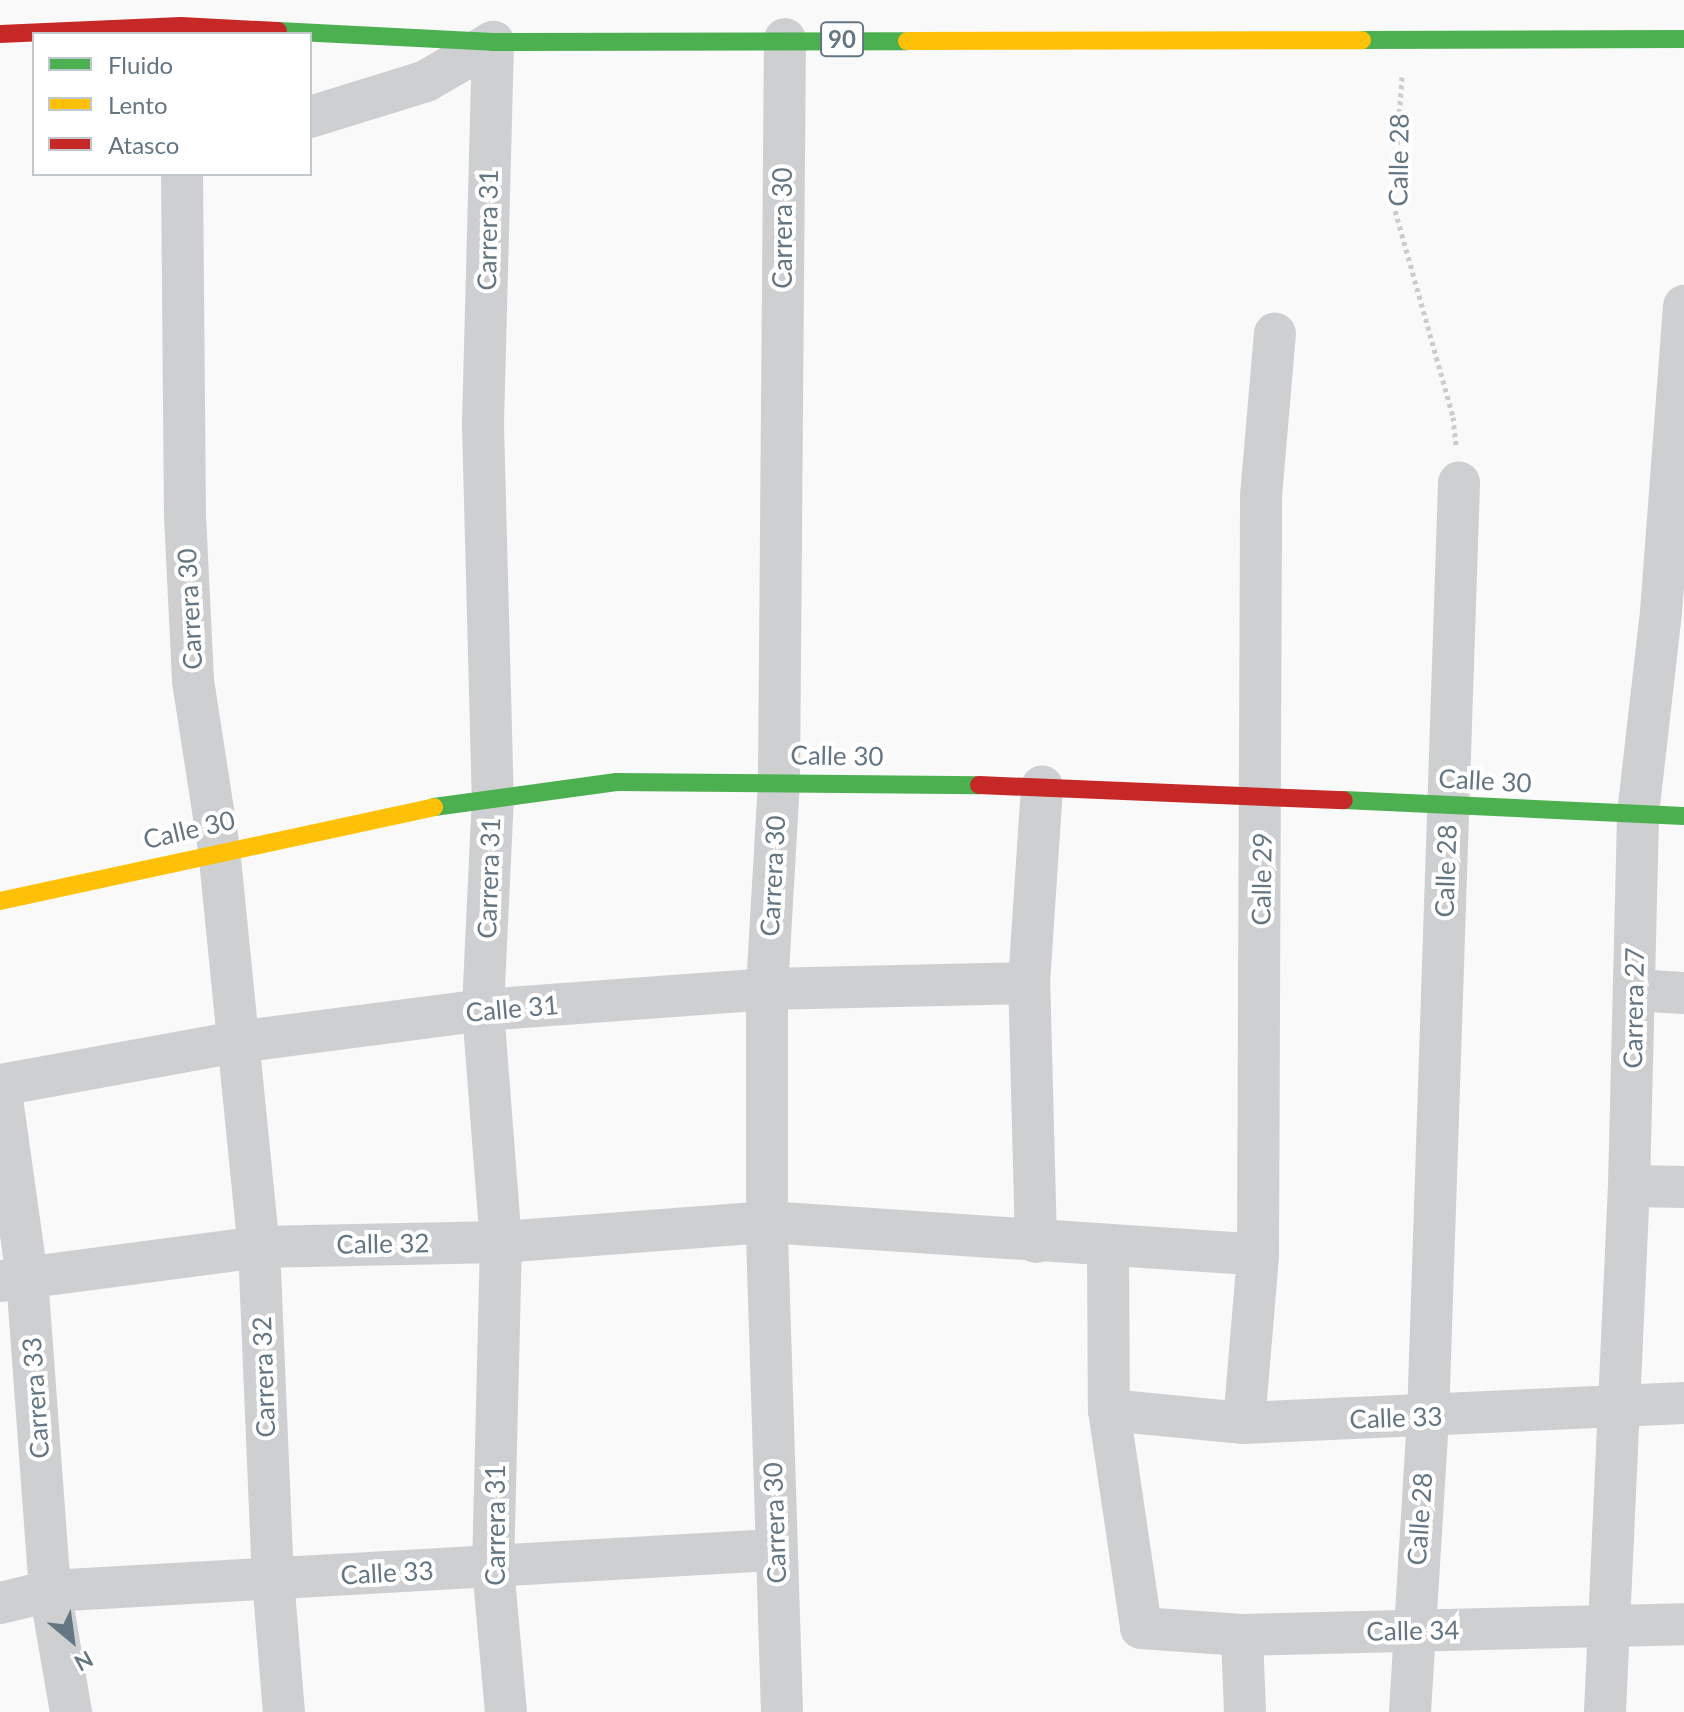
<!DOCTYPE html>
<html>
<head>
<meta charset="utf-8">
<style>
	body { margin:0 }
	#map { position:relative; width:1684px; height:1712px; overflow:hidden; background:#f9f9f9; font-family:Lato,sans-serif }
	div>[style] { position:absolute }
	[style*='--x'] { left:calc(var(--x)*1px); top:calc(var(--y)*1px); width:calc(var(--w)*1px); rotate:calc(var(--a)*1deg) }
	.path>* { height:5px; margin-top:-2.5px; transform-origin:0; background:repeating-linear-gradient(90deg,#cbcccd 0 4px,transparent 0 8px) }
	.street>* { height:42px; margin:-21px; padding:0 21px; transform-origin:21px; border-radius:21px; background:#cecfd0 }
	.fast>* { height:18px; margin:-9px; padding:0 9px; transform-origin:9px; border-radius:9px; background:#4caf50 }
	.slow>* { height:18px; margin:-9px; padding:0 9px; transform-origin:9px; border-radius:9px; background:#ffc107 }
	.jam>* { height:18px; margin:-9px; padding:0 9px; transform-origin:9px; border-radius:9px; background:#c62828 }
	span { translate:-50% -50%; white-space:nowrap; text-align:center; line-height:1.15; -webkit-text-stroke:8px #fff; paint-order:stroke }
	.shield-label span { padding:2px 6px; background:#fff; border:2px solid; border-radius:6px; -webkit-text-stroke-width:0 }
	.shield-label { font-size:24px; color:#657683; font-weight:700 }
	.street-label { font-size:26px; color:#657683 }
	.legend { position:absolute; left:32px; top:32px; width:280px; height:144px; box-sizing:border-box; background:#fff; border:2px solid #c1c8cd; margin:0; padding:10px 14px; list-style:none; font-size:24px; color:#657683 }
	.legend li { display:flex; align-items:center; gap:16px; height:40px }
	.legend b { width:40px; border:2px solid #c1c8cd }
	.north { position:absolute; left:32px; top:1600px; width:80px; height:80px; -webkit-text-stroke:6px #fff; paint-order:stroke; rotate:151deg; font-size:22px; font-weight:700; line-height:32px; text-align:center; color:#657683 }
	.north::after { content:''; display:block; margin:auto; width:28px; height:36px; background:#657683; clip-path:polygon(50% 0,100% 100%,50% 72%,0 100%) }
</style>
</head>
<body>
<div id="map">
	<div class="path">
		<div style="--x:1402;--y:77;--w:126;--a:94.1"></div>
		<div style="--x:1393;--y:203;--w:222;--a:74.3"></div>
		<div style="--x:1453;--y:417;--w:29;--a:84"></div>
	</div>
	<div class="street">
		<div style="--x:493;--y:42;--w:383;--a:91.5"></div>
		<div style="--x:483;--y:425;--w:371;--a:88.5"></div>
		<div style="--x:493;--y:796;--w:214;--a:92.7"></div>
		<div style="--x:483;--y:1010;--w:233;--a:85.6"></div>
		<div style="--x:501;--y:1242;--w:325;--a:91.4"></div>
		<div style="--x:493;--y:1567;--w:146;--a:84.9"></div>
		<div style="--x:310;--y:117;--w:121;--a:-17.2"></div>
		<div style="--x:426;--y:81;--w:78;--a:-30.2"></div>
		<div style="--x:182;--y:174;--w:342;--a:89.5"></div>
		<div style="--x:185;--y:516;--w:165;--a:87.2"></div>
		<div style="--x:193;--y:681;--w:170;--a:81.2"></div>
		<div style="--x:219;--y:849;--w:400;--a:84.3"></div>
		<div style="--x:259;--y:1247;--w:332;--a:87.6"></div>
		<div style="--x:273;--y:1579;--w:133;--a:85.3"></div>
		<div style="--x:1634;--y:990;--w:50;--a:3.4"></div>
		<div style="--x:1629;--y:1186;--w:55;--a:1"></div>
		<div style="--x:1036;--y:1242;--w:259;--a:-91.5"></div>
		<div style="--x:1029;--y:983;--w:197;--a:-86.2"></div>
		<div style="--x:1108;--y:1246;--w:164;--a:89.7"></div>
		<div style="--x:1109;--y:1410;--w:220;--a:81.6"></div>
		<div style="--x:1141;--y:1628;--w:101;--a:4"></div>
		<div style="--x:1242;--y:1635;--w:442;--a:-1.4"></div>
		<div style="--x:1;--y:1281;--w:260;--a:-7.5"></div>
		<div style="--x:259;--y:1247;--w:242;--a:-1.2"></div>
		<div style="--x:501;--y:1242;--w:267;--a:-4.3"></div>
		<div style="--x:767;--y:1222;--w:492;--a:3.8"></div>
		<div style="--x:1109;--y:1410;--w:136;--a:5.5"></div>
		<div style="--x:1244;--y:1423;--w:440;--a:-2.6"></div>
		<div style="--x:1244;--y:1423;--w:169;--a:-85.2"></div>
		<div style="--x:1258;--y:1255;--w:759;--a:-89.77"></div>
		<div style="--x:1261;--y:496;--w:163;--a:-85.1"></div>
		<div style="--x:0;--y:1603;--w:51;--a:-13.5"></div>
		<div style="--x:50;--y:1591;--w:726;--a:-3.24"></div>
		<div style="--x:1242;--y:1635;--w:77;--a:87.8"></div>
		<div style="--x:71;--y:1712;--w:123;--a:-99.8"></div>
		<div style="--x:50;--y:1591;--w:315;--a:-94.2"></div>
		<div style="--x:27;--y:1277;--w:194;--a:-98"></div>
		<div style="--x:0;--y:1085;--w:241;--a:-10.3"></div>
		<div style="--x:237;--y:1042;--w:248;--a:-7.4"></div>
		<div style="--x:483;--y:1010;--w:285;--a:-4.2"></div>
		<div style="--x:767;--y:989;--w:262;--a:-1.3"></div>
		<div style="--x:782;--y:1712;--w:490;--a:-91.8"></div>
		<div style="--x:767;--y:1222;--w:233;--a:-90"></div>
		<div style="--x:767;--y:989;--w:208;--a:-86.7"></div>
		<div style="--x:779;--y:781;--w:742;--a:-89.54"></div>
		<div style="--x:1410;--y:1712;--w:295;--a:-86.5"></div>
		<div style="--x:1428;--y:1418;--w:936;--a:-88.1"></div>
		<div style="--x:1605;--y:1712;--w:527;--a:-87.39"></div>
		<div style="--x:1629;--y:1186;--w:372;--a:-88.6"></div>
		<div style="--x:1638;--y:814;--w:203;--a:-83.5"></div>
		<div style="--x:1661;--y:612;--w:307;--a:-85.7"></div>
	</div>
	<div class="fast">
		<div style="--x:278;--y:31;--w:215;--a:2.9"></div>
		<div style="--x:493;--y:42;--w:414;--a:-0.1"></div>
		<div style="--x:1362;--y:40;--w:322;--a:-0.2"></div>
		<div style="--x:1344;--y:800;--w:340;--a:2.7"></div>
		<div style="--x:434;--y:807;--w:184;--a:-7.8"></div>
		<div style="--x:616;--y:782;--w:363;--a:0.5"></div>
	</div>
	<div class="slow">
		<div style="--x:907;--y:41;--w:455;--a:-0.1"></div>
		<div style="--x:0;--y:901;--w:444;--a:-12.2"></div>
	</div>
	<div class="jam">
		<div style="--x:0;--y:34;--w:181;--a:-2.5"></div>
		<div style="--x:181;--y:26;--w:97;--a:3"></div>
		<div style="--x:979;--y:785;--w:365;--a:2.4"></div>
	</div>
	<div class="shield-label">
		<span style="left:842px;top:39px">90</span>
	</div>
	<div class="street-label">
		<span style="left:1399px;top:160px;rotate:-89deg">Calle 28</span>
		<span style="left:783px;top:228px;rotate:-90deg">Carrera 30</span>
		<span style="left:488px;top:230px;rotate:-89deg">Carrera 31</span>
		<span style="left:190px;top:609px;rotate:-93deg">Carrera 30</span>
		<span style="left:837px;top:756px;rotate:1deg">Calle 30</span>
		<span style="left:1485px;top:781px;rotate:3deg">Calle 30</span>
		<span style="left:189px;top:830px;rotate:-13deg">Calle 30</span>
		<span style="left:1446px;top:871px;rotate:-88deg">Calle 28</span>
		<span style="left:773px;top:876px;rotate:-87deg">Carrera 30</span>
		<span style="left:489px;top:878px;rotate:-88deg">Carrera 31</span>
		<span style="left:1262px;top:879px;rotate:-89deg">Calle 29</span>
		<span style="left:1634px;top:1008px;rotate:-89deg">Carrera 27</span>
		<span style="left:512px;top:1009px;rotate:-5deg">Calle 31</span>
		<span style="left:383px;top:1244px;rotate:-1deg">Calle 32</span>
		<span style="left:264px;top:1377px;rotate:-92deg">Carrera 32</span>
		<span style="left:36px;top:1398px;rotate:-94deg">Carrera 33</span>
		<span style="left:1396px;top:1418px;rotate:-2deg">Calle 33</span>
		<span style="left:1420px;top:1519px;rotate:-86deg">Calle 28</span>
		<span style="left:775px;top:1523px;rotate:-92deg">Carrera 30</span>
		<span style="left:496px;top:1525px;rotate:-90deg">Carrera 31</span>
		<span style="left:387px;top:1573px;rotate:-3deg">Calle 33</span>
		<span style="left:1413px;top:1631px;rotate:-1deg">Calle 34</span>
	</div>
	<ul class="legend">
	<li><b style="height:10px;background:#4caf50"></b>Fluido</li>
	<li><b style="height:10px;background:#ffc107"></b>Lento</li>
	<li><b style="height:10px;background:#c62828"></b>Atasco</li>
	</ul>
	<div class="north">N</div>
</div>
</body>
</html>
